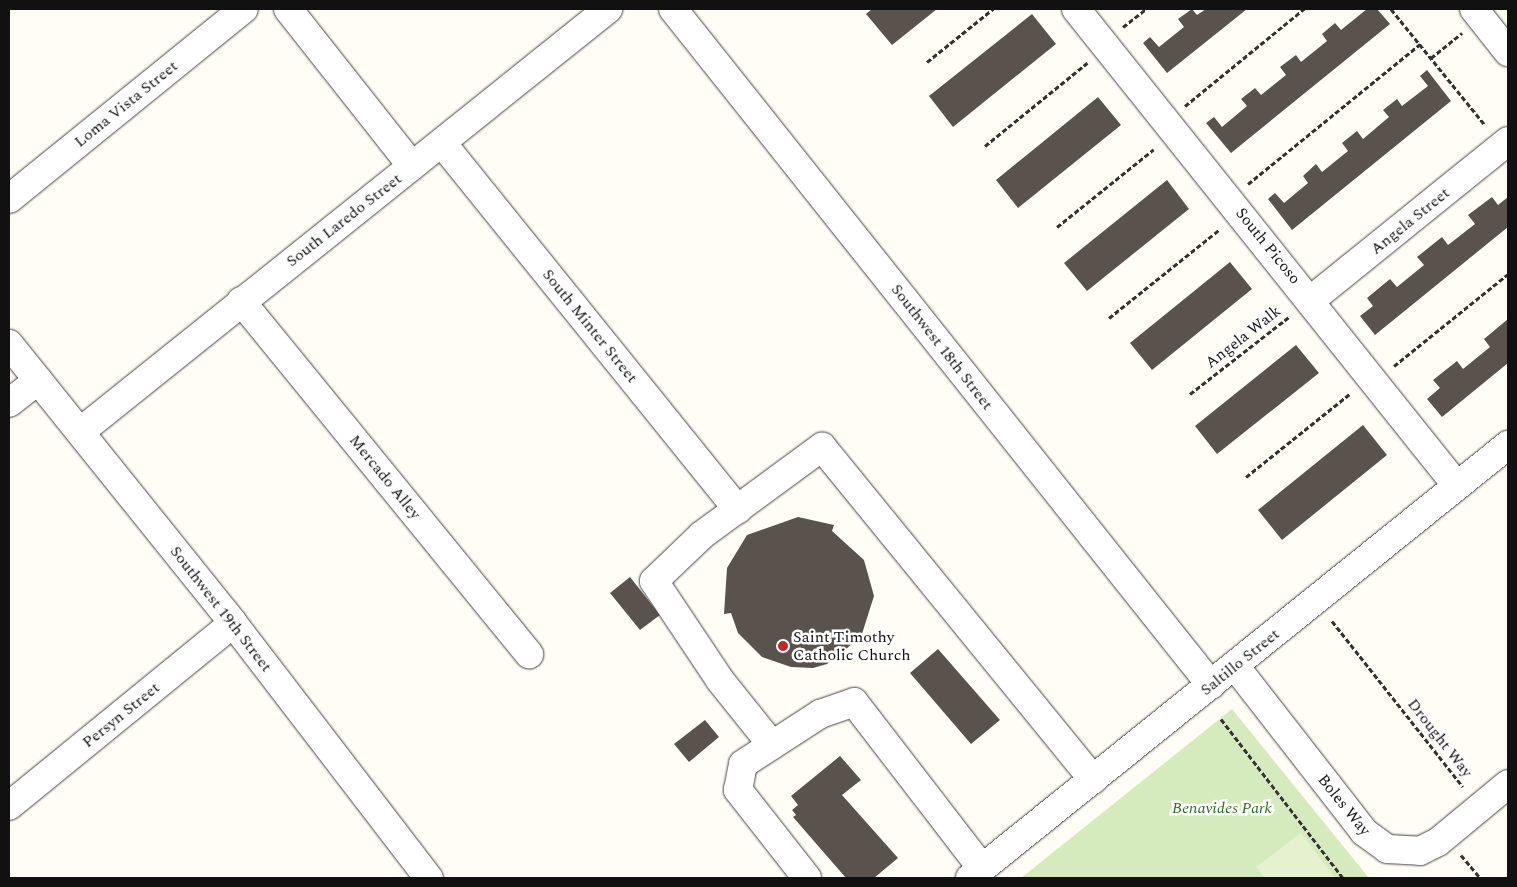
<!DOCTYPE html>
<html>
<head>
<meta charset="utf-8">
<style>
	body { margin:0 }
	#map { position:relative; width:1517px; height:887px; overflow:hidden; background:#fffdf5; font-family:Spectral,serif }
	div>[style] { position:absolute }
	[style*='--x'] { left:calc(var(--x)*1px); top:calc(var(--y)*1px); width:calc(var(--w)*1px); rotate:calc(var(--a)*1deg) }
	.green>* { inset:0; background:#d5ebbd }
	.pitch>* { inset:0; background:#e6f2cf }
	.building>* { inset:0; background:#5a524d }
	.path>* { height:3px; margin-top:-1.5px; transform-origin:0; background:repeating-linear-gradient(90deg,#333 0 5px,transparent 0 7.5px) }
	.roads { filter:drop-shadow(0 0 1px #444) drop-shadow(0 0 1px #444) }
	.minor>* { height:28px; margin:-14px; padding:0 14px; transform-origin:14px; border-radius:14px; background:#fff }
	.dots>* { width:14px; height:14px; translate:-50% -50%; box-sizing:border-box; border:2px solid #fff; border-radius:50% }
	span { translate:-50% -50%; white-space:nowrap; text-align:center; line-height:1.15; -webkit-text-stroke:5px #fff; paint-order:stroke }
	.street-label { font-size:16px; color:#111 }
	.poi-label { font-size:16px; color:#111 }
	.left { translate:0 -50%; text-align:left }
	.park-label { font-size:16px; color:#2f6b1f; font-style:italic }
	.frame { position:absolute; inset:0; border:10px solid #111; pointer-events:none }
</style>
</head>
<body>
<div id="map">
	<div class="green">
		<div style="clip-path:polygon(1232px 709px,1369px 878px,1021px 878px)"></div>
	</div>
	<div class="pitch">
		<div style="clip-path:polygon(1301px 833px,1335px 878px,1265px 878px,1256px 867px)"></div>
	</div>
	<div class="building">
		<div style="clip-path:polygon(872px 9px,937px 9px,892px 45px,866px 14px)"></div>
		<div style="clip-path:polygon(1192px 9px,1197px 15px,1206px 9px,1247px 9px,1167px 73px,1143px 43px,1150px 37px,1159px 47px,1184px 27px,1178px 19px)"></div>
		<div style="clip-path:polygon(1367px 9px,1377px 9px,1390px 24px,1231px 153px,1206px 123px,1214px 117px,1222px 127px,1247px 106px,1241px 99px,1255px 88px,1261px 95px,1286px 75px,1280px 67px,1296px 55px,1301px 62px,1327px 41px,1322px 34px,1335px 23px,1341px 30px)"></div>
		<div style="clip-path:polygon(1032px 14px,1056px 44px,953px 127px,929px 96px)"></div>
		<div style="clip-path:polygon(1427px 70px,1451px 101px,1292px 230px,1268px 199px,1275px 193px,1284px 203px,1308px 183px,1303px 176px,1316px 164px,1322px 172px,1348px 151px,1342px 143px,1357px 131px,1363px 139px,1389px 117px,1383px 110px,1397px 99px,1402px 106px,1428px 86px,1420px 76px)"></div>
		<div style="clip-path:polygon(1098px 97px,1121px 125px,1018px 208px,996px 180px)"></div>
		<div style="clip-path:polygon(1167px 180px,1189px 209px,1087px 291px,1064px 263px)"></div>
		<div style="clip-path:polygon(1492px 197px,1498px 205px,1508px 197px,1508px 227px,1375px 335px,1360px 316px,1373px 306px,1367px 298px,1390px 279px,1397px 287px,1424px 265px,1417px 257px,1442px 237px,1448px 245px,1475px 224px,1468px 215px)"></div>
		<div style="clip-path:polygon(1230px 262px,1252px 289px,1152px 370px,1130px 343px)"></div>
		<div style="clip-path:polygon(1508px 319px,1508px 363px,1442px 417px,1427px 399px,1440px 388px,1433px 380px,1457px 361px,1463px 369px,1490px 347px,1484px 339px)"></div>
		<div style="clip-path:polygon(1296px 345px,1319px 373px,1217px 454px,1195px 426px)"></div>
		<div style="clip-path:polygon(1363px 425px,1387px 455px,1282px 540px,1258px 510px)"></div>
		<div style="clip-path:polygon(798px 517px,834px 525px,832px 531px,864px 560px,874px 596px,861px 637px,827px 664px,813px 668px,791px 667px,762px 657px,738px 633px,731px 613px,724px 614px,727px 568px,747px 535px)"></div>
		<div style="clip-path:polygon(630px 577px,660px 615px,640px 630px,610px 593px)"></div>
		<div style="clip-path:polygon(938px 649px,1000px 720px,971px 744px,910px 673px)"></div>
		<div style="clip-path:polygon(705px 720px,719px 737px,689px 762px,674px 744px)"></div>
		<div style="clip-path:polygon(840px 756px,861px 780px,842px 795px,898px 858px,874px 878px,846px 878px,793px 817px,796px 815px,792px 810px,798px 805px,791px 796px)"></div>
	</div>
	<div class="path">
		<div style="--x:1391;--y:9;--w:149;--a:51"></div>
		<div style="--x:1123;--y:27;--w:29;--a:-38"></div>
		<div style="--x:1431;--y:58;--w:40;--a:-39"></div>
		<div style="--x:927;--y:62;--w:85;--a:-38.8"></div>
		<div style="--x:1185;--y:106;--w:154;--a:-39.2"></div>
		<div style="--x:985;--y:146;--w:132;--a:-39.1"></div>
		<div style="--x:1248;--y:184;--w:222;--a:-39.1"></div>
		<div style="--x:1057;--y:227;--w:124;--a:-38.8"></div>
		<div style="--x:1109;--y:318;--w:141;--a:-38.7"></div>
		<div style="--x:1394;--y:366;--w:146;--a:-38.9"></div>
		<div style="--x:1190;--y:394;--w:125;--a:-37.9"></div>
		<div style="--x:1246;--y:477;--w:134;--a:-38.7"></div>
		<div style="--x:1332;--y:621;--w:211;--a:51.7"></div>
		<div style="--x:1221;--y:719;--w:200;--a:52.5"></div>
		<div style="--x:1461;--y:855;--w:30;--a:50"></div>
	</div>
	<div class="roads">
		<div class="minor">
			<div style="--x:288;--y:9;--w:200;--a:51.7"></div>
			<div style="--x:673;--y:9;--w:864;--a:51.49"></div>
			<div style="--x:1076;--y:9;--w:610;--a:51.38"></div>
			<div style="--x:1474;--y:9;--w:55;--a:51.7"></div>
			<div style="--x:442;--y:143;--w:471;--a:51.1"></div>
			<div style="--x:9;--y:199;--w:302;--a:-39"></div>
			<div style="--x:1311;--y:300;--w:253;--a:-38.9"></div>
			<div style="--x:241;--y:301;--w:456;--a:50.8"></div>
			<div style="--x:9;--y:344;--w:358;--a:51.2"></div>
			<div style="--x:233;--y:623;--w:322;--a:52.5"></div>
			<div style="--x:9;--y:403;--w:37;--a:-38"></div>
			<div style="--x:80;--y:432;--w:677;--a:-38.7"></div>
			<div style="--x:1235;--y:666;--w:210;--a:52.1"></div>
			<div style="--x:1364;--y:832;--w:29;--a:36"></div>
			<div style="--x:1387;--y:849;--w:33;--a:3"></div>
			<div style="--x:1420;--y:851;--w:20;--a:-27"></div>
			<div style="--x:1438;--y:842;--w:91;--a:-39.6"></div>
			<div style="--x:772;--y:745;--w:83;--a:-128.7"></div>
			<div style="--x:720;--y:680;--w:119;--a:-123.7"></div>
			<div style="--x:654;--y:581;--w:66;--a:-43.8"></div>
			<div style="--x:702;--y:535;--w:149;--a:-36.3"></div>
			<div style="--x:822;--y:447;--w:429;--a:50.8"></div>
			<div style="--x:9;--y:806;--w:289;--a:-39.2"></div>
			<div style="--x:807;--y:878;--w:112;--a:-128.1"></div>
			<div style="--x:738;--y:790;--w:26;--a:-79"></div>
			<div style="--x:743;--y:764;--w:92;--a:-33"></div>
			<div style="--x:820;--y:714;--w:36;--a:-19"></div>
			<div style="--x:854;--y:702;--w:210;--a:52.4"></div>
			<div style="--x:970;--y:878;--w:691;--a:-38.83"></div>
		</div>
	</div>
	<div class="dots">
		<div style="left:783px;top:646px;background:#c4262e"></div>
	</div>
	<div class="street-label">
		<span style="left:126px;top:104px;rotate:-39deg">Loma Vista Street</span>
		<span style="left:344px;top:220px;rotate:-38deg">South Laredo Street</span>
		<span style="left:1410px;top:221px;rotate:-39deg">Angela Street</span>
		<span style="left:1268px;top:246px;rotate:51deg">South Picoso</span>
		<span style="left:590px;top:326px;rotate:51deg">South Minter Street</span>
		<span style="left:1243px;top:337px;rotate:-38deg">Angela Walk</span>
		<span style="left:942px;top:347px;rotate:52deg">Southwest 18th Street</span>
		<span style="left:385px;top:477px;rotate:51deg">Mercado Alley</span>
		<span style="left:221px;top:609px;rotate:52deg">Southwest 19th Street</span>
		<span style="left:1240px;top:662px;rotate:-39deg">Saltillo Street</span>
		<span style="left:121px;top:715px;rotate:-39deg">Persyn Street</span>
		<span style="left:1440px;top:738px;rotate:52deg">Drought Way</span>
		<span style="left:1344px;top:805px;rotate:51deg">Boles Way</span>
	</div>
	<div class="poi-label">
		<span class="left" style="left:793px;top:646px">Saint Timothy<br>Catholic Church</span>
	</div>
	<div class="park-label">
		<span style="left:1222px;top:808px">Benavides Park</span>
	</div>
	<div class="frame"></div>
</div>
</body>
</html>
